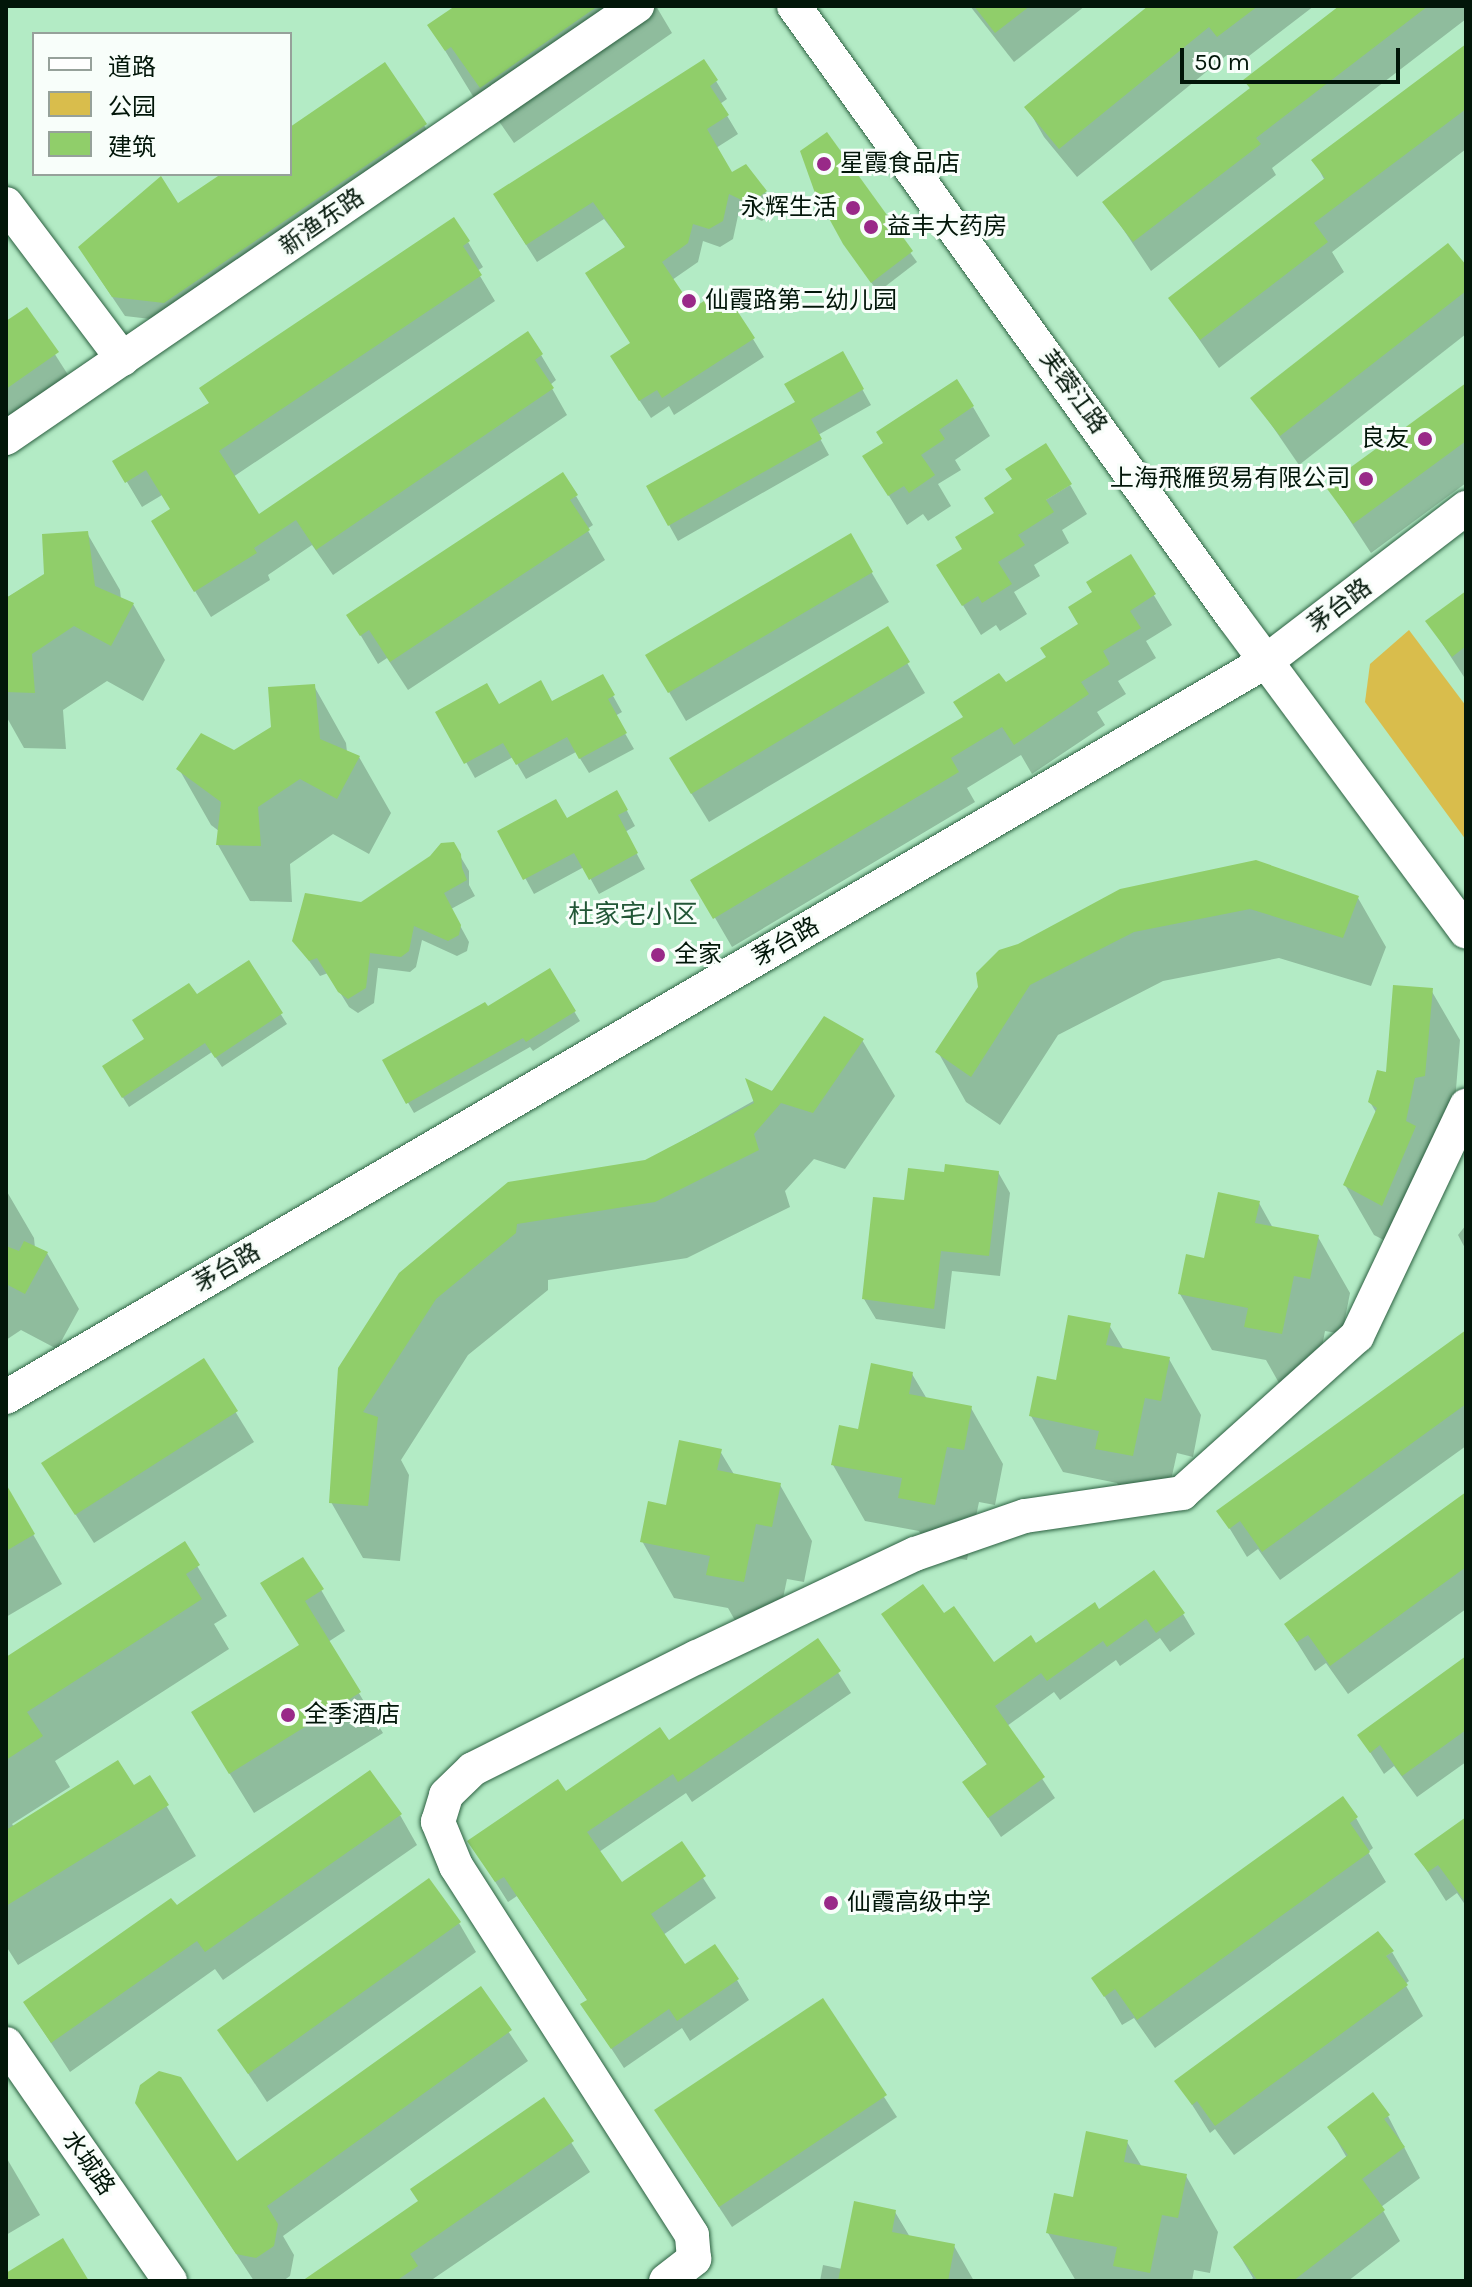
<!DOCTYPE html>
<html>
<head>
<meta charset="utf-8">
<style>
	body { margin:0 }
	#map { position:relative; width:1472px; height:2287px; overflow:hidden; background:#b3ebc5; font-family:Karla,"Noto Sans SC",sans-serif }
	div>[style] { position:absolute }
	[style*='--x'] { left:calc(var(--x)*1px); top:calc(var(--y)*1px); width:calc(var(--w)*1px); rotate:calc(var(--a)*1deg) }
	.green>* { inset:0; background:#d9bd4c }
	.shadow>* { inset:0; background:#0003 }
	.building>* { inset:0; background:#90ce6a }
	.roads { filter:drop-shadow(0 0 2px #2c6041) drop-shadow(0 0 2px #2c6041) }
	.minor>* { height:34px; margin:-17px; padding:0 17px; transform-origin:17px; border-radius:17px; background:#fff }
	.dots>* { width:22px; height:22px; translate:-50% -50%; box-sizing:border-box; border:4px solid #f8fefa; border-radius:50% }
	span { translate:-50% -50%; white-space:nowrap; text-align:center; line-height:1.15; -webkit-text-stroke:6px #f8fefa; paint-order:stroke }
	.poi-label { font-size:24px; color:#021609 }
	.left { translate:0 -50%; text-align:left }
	.right { translate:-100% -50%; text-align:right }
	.street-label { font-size:24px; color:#021609 }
	.neighbourhood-label { font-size:26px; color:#225737 }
	.frame { position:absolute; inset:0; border:8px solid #021609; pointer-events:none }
	.legend { position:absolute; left:32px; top:32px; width:260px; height:144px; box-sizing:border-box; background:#f8fefa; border:2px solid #96a19a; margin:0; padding:10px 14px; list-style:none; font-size:24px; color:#021609 }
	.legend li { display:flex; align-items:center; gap:16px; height:40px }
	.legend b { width:40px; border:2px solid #96a19a }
	.scale { position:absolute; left:1180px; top:48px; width:220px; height:36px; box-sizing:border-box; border:4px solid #021609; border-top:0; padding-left:10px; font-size:24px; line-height:28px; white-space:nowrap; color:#021609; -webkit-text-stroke:6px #f8fefa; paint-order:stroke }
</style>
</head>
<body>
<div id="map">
	<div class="green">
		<div style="clip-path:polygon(1409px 630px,1466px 706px,1466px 840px,1365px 702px,1370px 664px)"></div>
	</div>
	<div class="shadow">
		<div style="clip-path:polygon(458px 6px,656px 6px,672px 33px,514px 143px,485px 101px,479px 106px,430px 26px)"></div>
		<div style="clip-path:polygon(970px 6px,1085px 6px,1014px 62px)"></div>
		<div style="clip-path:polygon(1177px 6px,1314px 6px,1236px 66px,1227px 55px,1077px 177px,1044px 137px,1027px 107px)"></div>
		<div style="clip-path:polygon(1342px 6px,1466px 6px,1466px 19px,1272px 168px,1276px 175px,1151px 271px,1105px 202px,1251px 90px,1245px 80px)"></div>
		<div style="clip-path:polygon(1466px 46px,1466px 149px,1332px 252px,1344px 272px,1219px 368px,1171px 299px,1325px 181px,1314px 160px)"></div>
		<div style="clip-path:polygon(384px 65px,437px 145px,176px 322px,125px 316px,92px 267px,225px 174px,290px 174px,290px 129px)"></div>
		<div style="clip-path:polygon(716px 81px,727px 99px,720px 104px,738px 134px,716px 148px,731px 175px,765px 192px,775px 210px,762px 221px,739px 211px,733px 239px,720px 247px,703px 241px,698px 262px,672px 280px,692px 311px,753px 339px,764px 357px,674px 415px,669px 406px,651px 418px,623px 375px,632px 344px,626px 248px,604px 219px,537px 262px,506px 213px)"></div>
		<div style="clip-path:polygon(826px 135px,917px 262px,878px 292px,851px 254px)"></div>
		<div style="clip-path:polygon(468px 242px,483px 267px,477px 271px,495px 301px,233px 477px,258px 517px,541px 355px,556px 380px,550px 385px,567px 415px,333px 575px,312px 545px,268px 575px,270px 580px,211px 617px,168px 547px,172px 510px,162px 495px,142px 507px,115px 462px)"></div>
		<div style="clip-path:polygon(1466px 268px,1466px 334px,1299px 465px,1253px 398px)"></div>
		<div style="clip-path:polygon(26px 309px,86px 403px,6px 458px,6px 324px)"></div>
		<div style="clip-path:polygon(842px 353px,871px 405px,818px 435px,829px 455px,678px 541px,648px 487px,798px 403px)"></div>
		<div style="clip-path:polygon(1466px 386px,1466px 483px,1371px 553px,1328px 487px)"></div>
		<div style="clip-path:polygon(973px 407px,990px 436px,955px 460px,961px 470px,938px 484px,951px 506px,928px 521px,923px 514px,907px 525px,865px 457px)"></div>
		<div style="clip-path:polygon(1070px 485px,1087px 514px,1062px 530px,1069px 543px,1034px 565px,1040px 576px,1014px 592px,1027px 614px,1000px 631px,996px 625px,981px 635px,939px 566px)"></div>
		<div style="clip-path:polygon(576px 496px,593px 525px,587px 529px,605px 560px,408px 690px,387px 658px,378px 664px,349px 616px)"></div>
		<div style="clip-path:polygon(87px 533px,120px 590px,121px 599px,133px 604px,165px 660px,143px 701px,107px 681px,63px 710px,66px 749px,24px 748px,6px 716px,6px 598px,46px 575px)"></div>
		<div style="clip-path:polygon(850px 536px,889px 602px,686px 721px,648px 656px)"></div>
		<div style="clip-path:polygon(1130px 556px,1172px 625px,1146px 641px,1156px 658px,1118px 681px,1126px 694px,1097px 712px,1105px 725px,1032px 774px,1021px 755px,967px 788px,975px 802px,732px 947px,693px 880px,965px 718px,1005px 685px,1049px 658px,1080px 625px,1094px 593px)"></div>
		<div style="clip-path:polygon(1466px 593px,1466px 680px,1428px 622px)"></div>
		<div style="clip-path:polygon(887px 629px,925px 693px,709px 822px,688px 788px)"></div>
		<div style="clip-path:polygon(602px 676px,622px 712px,615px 716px,634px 749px,589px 773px,576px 752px,526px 779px,513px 757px,475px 778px,438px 712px,552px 704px)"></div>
		<div style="clip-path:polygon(314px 686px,346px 743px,347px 752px,359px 757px,391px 813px,369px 854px,333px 834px,290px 864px,292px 902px,250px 901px,218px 845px,219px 831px,211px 825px,179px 769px,234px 752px,273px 728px)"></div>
		<div style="clip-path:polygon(617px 792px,635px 826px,625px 832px,645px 869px,599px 894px,584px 867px,534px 894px,500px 832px,566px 820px)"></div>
		<div style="clip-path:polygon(453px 844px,469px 871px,469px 885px,475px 896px,451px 909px,469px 942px,467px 951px,457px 956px,422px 940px,416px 967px,410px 972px,378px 968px,374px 1003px,358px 1013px,349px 1007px,328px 973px,320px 976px,294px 940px,362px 904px)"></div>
		<div style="clip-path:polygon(1121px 890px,1358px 898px,1386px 947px,1371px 986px,1279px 958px,1163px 981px,1058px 1035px,1000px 1125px,966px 1102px,938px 1052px,1019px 946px)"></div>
		<div style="clip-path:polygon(248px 963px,287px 1024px,222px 1067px,212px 1052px,129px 1107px,110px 1077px,196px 997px)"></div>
		<div style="clip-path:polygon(549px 970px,580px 1021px,533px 1051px,530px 1047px,414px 1113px,384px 1061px,487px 1009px)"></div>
		<div style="clip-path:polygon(1431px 990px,1460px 1040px,1453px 1126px,1411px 1254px,1374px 1235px,1345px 1185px,1377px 1114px,1370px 1102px)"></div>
		<div style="clip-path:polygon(862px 1040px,895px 1096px,845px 1169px,814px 1159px,785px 1191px,790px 1207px,687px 1258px,548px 1280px,548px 1290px,468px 1355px,401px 1460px,409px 1475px,400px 1561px,363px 1558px,331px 1502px,401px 1275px,645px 1162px)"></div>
		<div style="clip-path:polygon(998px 1172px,1010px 1193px,1000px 1276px,952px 1271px,945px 1329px,876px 1319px,864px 1299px,906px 1202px,946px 1174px)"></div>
		<div style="clip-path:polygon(6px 1190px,34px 1238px,35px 1248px,47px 1253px,79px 1309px,57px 1349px,21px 1330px,6px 1340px)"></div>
		<div style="clip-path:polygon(1259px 1203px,1273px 1228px,1318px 1237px,1350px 1293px,1342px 1334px,1325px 1331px,1314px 1390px,1279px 1383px,1266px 1360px,1212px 1350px,1180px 1294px)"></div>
		<div style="clip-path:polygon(1466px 1225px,1466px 1250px,1458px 1235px)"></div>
		<div style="clip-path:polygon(1109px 1325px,1124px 1350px,1169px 1359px,1201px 1415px,1193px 1457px,1177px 1453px,1164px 1512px,1130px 1505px,1117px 1483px,1063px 1472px,1031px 1416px)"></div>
		<div style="clip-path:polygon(1466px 1332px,1466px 1446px,1280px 1580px,1258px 1549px,1247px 1557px,1219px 1511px)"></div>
		<div style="clip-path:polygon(204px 1361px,254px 1442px,94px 1543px,43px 1464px)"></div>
		<div style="clip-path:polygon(912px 1374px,927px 1399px,971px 1408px,1003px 1464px,995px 1505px,979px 1502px,967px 1560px,932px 1554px,919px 1531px,865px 1521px,833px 1465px)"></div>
		<div style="clip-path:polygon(720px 1451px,735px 1476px,780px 1485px,812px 1541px,804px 1582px,787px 1579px,775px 1637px,741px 1631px,728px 1608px,674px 1598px,642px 1541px)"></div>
		<div style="clip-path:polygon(6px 1488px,62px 1584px,6px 1617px)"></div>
		<div style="clip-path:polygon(1466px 1495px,1466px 1609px,1348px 1694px,1326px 1663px,1315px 1671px,1286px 1625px)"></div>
		<div style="clip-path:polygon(184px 1544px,227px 1616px,214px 1624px,229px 1649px,55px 1761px,70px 1787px,12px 1824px,14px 1827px,133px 1788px,150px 1778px,196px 1856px,18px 1965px,6px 1946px,6px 1660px)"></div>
		<div style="clip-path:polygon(303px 1559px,345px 1631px,328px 1642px,383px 1733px,254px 1813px,217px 1753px,301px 1647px)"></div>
		<div style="clip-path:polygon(1099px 1612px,1183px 1614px,1195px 1634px,1170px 1652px,1160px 1638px,1120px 1666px,1116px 1660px,1060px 1700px,1054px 1692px,1007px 1726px,1055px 1798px,1001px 1837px,965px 1783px,988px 1766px,884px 1615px,943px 1616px,993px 1664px)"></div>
		<div style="clip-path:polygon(818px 1641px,851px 1693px,692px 1802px,686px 1793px,599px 1852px,621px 1885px,681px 1844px,716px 1898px,663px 1935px,685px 1967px,737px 1980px,749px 2000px,690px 2041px,682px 2028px,624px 2068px,583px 2005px,588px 2001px,517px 1896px,508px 1902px,482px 1861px,566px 1794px,669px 1743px)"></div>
		<div style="clip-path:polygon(1466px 1658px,1466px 1762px,1417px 1797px,1394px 1766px,1384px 1774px,1359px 1735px)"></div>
		<div style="clip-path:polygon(400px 1815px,417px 1845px,223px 1980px,215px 1969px,70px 2072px,25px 2003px,176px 1908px)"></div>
		<div style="clip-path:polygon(1356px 1818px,1373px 1848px,1368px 1852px,1386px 1882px,1155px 2048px,1134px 2018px,1122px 2025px,1094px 1979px)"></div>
		<div style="clip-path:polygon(1466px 1819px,1466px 1906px,1457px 1893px,1446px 1901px,1417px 1855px)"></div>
		<div style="clip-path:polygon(459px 1923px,476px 1952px,267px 2102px,220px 2031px)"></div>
		<div style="clip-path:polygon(1392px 1952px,1409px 1981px,1405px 1984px,1423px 2016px,1234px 2155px,1215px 2129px,1210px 2133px,1177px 2081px)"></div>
		<div style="clip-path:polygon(480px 1989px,528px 2061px,283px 2236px,294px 2255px,290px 2276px,283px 2281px,254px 2281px,137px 2103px,237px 2164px)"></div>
		<div style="clip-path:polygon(822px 2001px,897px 2117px,732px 2227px,669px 2131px)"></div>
		<div style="clip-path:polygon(544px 2100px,590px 2172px,430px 2281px,305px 2281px,420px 2202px)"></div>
		<div style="clip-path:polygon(1388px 2116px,1420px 2178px,1381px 2207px,1400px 2241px,1348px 2281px,1250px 2281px,1253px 2278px,1235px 2248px,1347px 2158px,1329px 2127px)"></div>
		<div style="clip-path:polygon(1127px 2142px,1142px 2167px,1186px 2176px,1218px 2232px,1210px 2273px,1194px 2270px,1192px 2281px,1076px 2281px,1048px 2233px)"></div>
		<div style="clip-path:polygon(6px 2157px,40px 2215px,6px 2235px)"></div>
		<div style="clip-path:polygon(895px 2212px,910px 2237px,954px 2246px,974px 2281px,820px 2281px,823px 2265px,842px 2269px)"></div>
	</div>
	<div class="building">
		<div style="clip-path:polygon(455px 6px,598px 6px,480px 88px,451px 47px,445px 51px,427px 25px)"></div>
		<div style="clip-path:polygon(974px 6px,1030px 6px,995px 33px)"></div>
		<div style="clip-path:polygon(1148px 6px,1258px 6px,1217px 37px,1209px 27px,1059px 149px,1024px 107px)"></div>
		<div style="clip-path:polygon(1339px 6px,1428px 6px,1256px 138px,1261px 144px,1133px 242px,1102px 202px,1250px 88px,1243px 80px)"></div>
		<div style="clip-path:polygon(1466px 44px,1466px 109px,1314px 223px,1328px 242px,1200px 340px,1168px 298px,1325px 178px,1311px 160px)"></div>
		<div style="clip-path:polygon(704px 59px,718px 80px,710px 86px,729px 115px,707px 129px,732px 172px,746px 164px,767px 191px,750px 204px,729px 194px,723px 221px,709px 229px,693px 224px,688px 243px,662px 262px,693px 308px,723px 289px,755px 338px,662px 398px,657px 390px,639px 401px,610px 356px,630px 343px,585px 273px,625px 247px,593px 202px,526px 245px,493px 194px)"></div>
		<div style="clip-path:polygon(385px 62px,427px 124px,164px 303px,112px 297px,78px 247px,161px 176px,178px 203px,221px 174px,290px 174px,290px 127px)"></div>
		<div style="clip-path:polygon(827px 132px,913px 251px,871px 283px,843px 244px,815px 193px,800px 151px)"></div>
		<div style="clip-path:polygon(454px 217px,470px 241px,463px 246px,482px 275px,219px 451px,259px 514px,528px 331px,543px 354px,535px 360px,554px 388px,316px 550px,296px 520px,254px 548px,257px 553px,194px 592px,151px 521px,170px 509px,146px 470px,125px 483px,112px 461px,209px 403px,199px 388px)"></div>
		<div style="clip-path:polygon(1448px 243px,1466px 265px,1466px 291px,1280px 436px,1250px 398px)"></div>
		<div style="clip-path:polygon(27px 307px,59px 352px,6px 389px,6px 321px)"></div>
		<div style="clip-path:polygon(843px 351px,864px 389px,811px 419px,822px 439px,668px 526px,646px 486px,795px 402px,784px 384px)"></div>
		<div style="clip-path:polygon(957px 379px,974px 406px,939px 430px,945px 439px,921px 455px,935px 475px,909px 493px,904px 486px,888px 496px,862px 456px,883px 443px,876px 432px)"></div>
		<div style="clip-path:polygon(1466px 383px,1466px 441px,1353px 524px,1325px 486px)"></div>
		<div style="clip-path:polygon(1046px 443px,1072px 484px,1046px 500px,1054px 512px,1018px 535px,1025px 545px,998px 562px,1012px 584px,982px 603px,978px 596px,962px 606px,936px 565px,962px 549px,955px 537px,994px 513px,984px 498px,1012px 479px,1005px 469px)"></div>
		<div style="clip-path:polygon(563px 472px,578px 495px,570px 500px,590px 530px,390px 662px,369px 630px,360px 636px,346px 615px)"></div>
		<div style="clip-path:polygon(88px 531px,95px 586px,134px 603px,111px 646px,74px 626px,32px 654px,35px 693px,6px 692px,6px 598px,44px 574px,42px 534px)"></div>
		<div style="clip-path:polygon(851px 533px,873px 572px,668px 693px,645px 655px)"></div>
		<div style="clip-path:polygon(1131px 554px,1156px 594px,1130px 611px,1141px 628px,1103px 651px,1110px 664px,1081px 682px,1089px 694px,1014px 745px,1002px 727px,951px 758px,959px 772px,713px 919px,690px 880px,963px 717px,953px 702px,999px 673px,1006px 682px,1046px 657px,1040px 648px,1078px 624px,1068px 607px,1092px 592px,1086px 582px)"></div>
		<div style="clip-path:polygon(1466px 591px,1466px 646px,1452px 657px,1425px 621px)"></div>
		<div style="clip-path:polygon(888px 626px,910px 662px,691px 794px,669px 758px)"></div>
		<div style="clip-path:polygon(603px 674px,615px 695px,608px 699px,627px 733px,579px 759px,567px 737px,516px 765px,503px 743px,464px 764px,435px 712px,487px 683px,499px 704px,541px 680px,552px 701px)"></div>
		<div style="clip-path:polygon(315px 684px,320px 739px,360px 756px,337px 799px,300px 779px,258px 807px,261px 846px,216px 845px,221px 802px,176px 769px,201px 733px,234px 750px,271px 727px,268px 687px)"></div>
		<div style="clip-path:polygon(617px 790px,628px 810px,618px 815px,638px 853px,589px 880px,574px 853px,523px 880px,497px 831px,556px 799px,567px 818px)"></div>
		<div style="clip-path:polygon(454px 842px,461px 854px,462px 868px,467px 880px,444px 893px,461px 925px,459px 935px,448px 941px,414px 926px,409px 951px,401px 957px,370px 953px,366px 988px,348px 999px,338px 992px,317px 958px,309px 961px,292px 941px,305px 893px,361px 902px,430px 856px,441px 843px)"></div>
		<div style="clip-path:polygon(1256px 860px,1359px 896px,1343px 938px,1250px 909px,1134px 932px,1030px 985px,971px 1077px,935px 1052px,978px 987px,976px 973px,999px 950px,1018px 944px,1120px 889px)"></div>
		<div style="clip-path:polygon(249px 960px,283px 1013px,215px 1058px,205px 1043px,122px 1098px,102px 1066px,144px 1039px,132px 1020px,189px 983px,197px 994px)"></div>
		<div style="clip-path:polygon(550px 968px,576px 1011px,526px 1042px,523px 1038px,406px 1104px,382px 1060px,485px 1002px,488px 1006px)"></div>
		<div style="clip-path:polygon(1393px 985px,1433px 988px,1425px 1076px,1415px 1078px,1406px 1121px,1416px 1126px,1382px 1206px,1343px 1185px,1377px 1108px,1368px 1102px,1377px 1070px,1386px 1072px)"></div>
		<div style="clip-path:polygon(824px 1016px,864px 1039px,813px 1113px,781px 1103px,754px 1134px,759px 1150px,655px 1202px,517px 1224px,516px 1233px,436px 1299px,363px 1412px,378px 1417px,368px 1506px,329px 1503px,338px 1368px,399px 1273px,508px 1182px,645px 1160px,754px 1103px,745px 1078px,772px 1091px)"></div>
		<div style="clip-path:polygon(945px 1164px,999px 1171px,989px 1256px,941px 1251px,934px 1309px,862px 1299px,873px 1197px,904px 1200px,908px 1168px,944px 1172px)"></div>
		<div style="clip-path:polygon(1218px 1192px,1260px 1201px,1255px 1223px,1319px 1235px,1310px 1279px,1294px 1276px,1282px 1334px,1244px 1327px,1248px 1308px,1178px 1294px,1186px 1254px,1204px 1258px)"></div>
		<div style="clip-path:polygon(24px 1241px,48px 1252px,25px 1294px,6px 1284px,6px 1246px,19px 1251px)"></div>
		<div style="clip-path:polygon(1068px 1315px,1111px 1323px,1106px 1345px,1170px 1357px,1161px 1401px,1145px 1398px,1133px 1456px,1095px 1449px,1099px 1431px,1029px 1416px,1037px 1376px,1056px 1380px)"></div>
		<div style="clip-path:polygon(1466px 1330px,1466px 1404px,1262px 1552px,1240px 1521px,1229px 1529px,1216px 1511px)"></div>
		<div style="clip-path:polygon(204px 1358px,238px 1411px,75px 1515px,41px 1463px)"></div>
		<div style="clip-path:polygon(871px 1363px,913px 1372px,909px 1394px,972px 1406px,964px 1450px,947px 1447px,935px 1505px,898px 1498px,902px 1478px,831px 1465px,839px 1425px,858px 1429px)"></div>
		<div style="clip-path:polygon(679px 1440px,722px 1449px,717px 1470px,781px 1483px,772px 1527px,756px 1524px,744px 1582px,706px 1575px,710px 1556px,640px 1542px,648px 1501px,666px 1505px)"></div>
		<div style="clip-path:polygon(6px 1484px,35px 1534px,6px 1551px)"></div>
		<div style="clip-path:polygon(1466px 1492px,1466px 1567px,1330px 1666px,1308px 1635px,1297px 1642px,1284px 1624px)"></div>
		<div style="clip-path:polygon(185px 1541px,200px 1565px,186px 1574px,202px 1599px,27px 1712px,43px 1736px,6px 1760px,6px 1657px)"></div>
		<div style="clip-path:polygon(303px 1557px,324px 1589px,305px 1601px,361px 1692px,229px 1774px,191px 1712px,299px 1645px,260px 1583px)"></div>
		<div style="clip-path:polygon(1154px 1570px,1185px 1613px,1156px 1633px,1146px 1619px,1107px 1647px,1103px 1641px,1047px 1681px,1041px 1673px,995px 1706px,1045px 1777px,988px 1818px,962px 1782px,987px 1764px,881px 1614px,923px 1584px,944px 1613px,954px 1606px,994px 1662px,1031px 1635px,1036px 1643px,1095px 1602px,1099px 1609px)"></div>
		<div style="clip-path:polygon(818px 1638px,841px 1671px,678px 1782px,673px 1774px,587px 1832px,622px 1882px,682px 1841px,706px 1876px,651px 1914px,685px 1964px,715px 1944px,739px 1979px,677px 2021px,669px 2009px,611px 2049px,580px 2004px,587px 2000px,504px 1877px,495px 1882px,467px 1841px,558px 1779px,566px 1791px,660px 1727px,669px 1740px)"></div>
		<div style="clip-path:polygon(1466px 1656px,1466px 1730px,1402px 1776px,1380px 1745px,1370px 1753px,1357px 1735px)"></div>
		<div style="clip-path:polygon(118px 1760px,134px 1785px,150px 1775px,169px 1805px,6px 1906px,6px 1830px)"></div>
		<div style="clip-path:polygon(370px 1770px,402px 1814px,205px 1952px,197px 1941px,51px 2043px,23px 2002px,171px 1898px,177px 1905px)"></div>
		<div style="clip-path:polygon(1343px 1796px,1358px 1817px,1350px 1823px,1370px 1852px,1137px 2020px,1115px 1989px,1104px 1997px,1091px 1978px)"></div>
		<div style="clip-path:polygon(1466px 1817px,1466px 1903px,1438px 1865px,1428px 1872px,1414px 1854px)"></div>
		<div style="clip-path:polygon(429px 1878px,461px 1922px,248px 2074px,217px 2030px)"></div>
		<div style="clip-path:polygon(1378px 1931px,1394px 1951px,1386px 1956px,1408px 1985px,1215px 2126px,1197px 2101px,1192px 2105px,1174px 2081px)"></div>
		<div style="clip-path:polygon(481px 1986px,512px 2030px,267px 2206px,278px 2224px,274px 2246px,256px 2258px,236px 2254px,135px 2103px,140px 2085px,159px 2071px,181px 2077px,237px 2161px)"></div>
		<div style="clip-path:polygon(823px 1998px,887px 2095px,719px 2207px,654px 2110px)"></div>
		<div style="clip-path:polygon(1373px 2092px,1390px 2115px,1384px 2119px,1405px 2147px,1362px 2179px,1385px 2210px,1293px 2281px,1258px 2281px,1233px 2247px,1348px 2155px,1327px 2127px)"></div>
		<div style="clip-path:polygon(544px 2097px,574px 2141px,410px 2254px,418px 2266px,396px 2281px,302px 2281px,418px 2201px,410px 2189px)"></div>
		<div style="clip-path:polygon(1086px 2131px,1128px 2140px,1124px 2162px,1187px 2174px,1178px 2218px,1162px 2215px,1150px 2273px,1113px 2266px,1117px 2247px,1046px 2233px,1054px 2193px,1073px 2197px)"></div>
		<div style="clip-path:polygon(854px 2201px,896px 2210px,892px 2232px,955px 2244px,948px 2281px,838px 2281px)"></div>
		<div style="clip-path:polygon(63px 2238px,89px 2281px,6px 2281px,6px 2273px)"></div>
	</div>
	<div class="roads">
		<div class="minor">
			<div style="--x:794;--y:6;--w:754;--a:54.29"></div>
			<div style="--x:1234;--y:618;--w:390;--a:53.5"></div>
			<div style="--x:6;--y:204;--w:194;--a:53"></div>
			<div style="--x:6;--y:438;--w:765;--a:-34.4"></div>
			<div style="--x:6;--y:1397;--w:1461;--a:-30.28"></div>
			<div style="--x:1268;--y:660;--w:250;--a:-37.5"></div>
			<div style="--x:6;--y:2044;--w:288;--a:55.3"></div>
			<div style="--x:666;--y:2281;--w:36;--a:-38"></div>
			<div style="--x:694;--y:2259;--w:24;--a:-95"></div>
			<div style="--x:692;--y:2235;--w:438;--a:-122.6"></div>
			<div style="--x:456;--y:1866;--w:48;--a:-112.2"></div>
			<div style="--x:438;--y:1822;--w:28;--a:-73"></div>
			<div style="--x:446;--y:1795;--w:37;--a:-44"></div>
			<div style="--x:473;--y:1769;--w:250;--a:-26.6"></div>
			<div style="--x:697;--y:1657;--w:241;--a:-25.3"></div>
			<div style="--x:915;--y:1554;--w:116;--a:-19.1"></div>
			<div style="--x:1025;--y:1516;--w:159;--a:-8.3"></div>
			<div style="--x:1182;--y:1493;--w:235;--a:-41.9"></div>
			<div style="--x:1357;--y:1336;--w:255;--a:-64.6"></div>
		</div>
	</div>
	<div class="dots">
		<div style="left:824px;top:164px;background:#992988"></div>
		<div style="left:853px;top:208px;background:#992988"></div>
		<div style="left:871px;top:227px;background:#992988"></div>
		<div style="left:689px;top:301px;background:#992988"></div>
		<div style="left:1425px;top:439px;background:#992988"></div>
		<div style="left:1366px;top:479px;background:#992988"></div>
		<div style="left:658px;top:955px;background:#992988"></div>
		<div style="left:288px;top:1715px;background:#992988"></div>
		<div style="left:831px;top:1903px;background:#992988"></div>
	</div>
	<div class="poi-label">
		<span class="left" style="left:840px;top:164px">星霞食品店</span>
		<span class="right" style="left:837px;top:208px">永辉生活</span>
		<span class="left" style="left:887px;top:227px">益丰大药房</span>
		<span class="left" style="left:705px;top:301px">仙霞路第二幼儿园</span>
		<span class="right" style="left:1409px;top:439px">良友</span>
		<span class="right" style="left:1350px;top:479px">上海飛雁贸易有限公司</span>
		<span class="left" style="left:674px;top:955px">全家</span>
		<span class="left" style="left:304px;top:1715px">全季酒店</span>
		<span class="left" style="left:847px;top:1903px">仙霞高级中学</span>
	</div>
	<div class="street-label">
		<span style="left:322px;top:222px;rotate:-35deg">新渔东路</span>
		<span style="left:1073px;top:392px;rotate:54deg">芙蓉江路</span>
		<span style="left:1340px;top:606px;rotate:-37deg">茅台路</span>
		<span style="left:786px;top:942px;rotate:-30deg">茅台路</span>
		<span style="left:227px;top:1268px;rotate:-30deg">茅台路</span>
		<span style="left:88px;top:2163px;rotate:55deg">水城路</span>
	</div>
	<div class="neighbourhood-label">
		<span style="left:633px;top:915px">杜家宅小区</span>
	</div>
	<div class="frame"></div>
	<ul class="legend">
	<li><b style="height:10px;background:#fff"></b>道路</li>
	<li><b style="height:22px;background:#d9bd4c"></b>公园</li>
	<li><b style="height:22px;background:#90ce6a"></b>建筑</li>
	</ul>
	<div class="scale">50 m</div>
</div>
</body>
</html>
